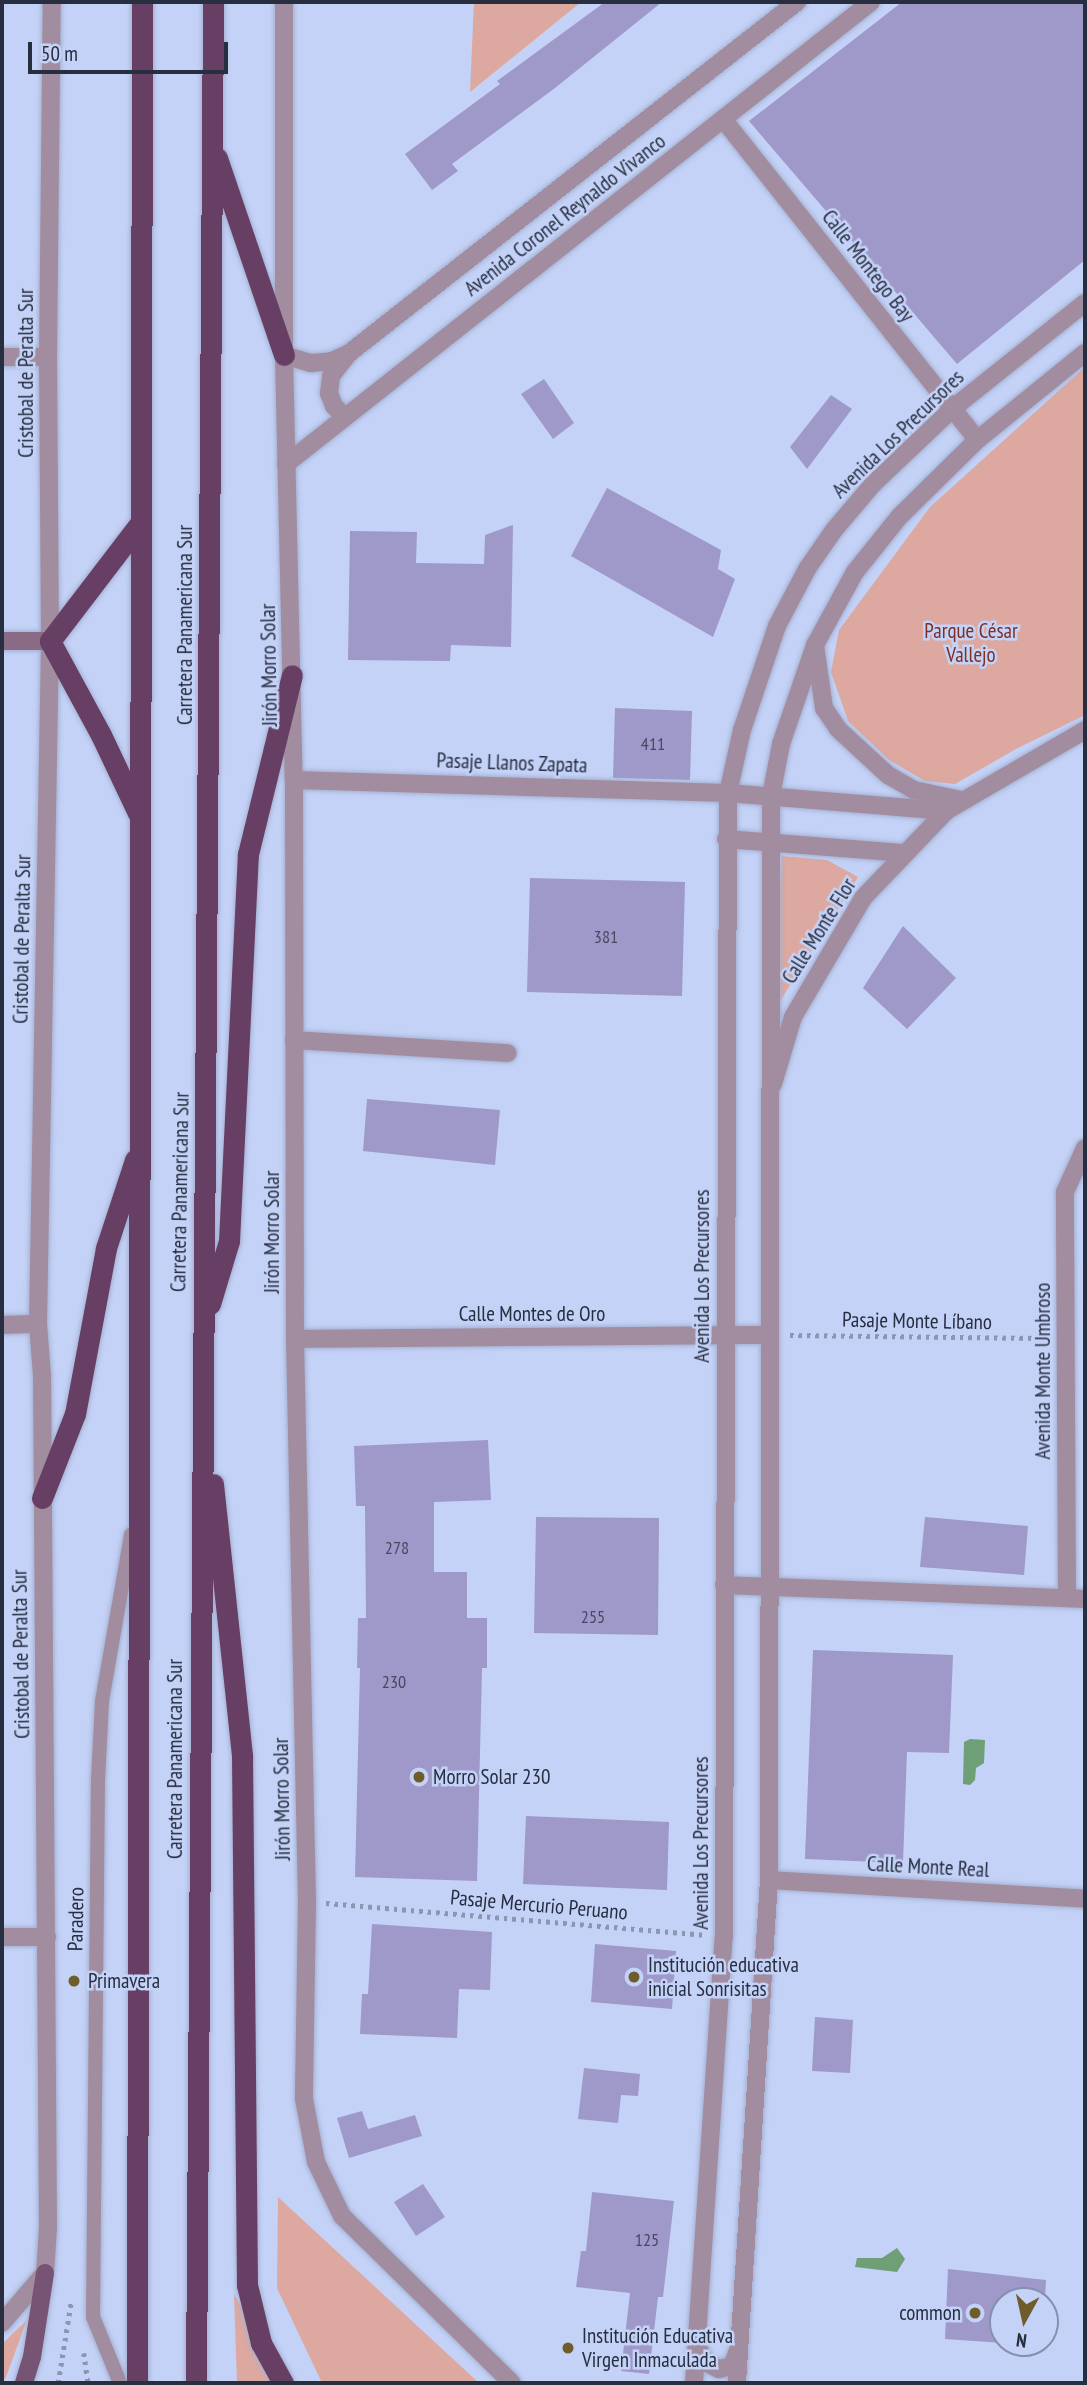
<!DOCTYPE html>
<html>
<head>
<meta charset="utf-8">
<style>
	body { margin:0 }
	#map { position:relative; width:1087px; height:2385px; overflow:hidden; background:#c4d2f7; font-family:"PT Sans Narrow",sans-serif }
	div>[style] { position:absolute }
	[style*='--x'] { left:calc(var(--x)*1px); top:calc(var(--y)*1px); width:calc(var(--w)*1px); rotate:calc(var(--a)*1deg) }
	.green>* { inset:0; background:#dda89f }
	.water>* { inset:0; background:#6e9f76 }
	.building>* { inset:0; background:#9e99c8 }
	.path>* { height:4.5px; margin-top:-2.25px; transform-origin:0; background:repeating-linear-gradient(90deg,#8a96b4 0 3.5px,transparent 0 8.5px) }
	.roads { filter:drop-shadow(0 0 2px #a5b1d2) drop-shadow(0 0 2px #a5b1d2) }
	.service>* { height:14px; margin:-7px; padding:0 7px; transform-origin:7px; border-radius:7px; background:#a28da0 }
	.pedestrian>* { height:18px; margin:-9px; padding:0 9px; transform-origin:9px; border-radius:9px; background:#a28da0 }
	.minor>* { height:18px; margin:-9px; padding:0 9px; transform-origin:9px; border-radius:9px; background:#a28da0 }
	.tertiary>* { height:18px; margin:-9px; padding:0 9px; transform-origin:9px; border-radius:9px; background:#a28da0 }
	.secondary>* { height:18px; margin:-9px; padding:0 9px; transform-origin:9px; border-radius:9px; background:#896b86 }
	.primary>* { height:18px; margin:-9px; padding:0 9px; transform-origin:9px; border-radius:9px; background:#775374 }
	.motorway>* { height:21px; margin:-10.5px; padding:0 10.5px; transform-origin:10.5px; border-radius:10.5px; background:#673e64 }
	.dots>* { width:19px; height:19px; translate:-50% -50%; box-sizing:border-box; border:4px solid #c4d2f7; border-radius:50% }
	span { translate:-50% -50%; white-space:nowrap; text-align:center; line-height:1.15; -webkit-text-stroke:5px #c4d2f7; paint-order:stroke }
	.number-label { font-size:18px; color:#454962 }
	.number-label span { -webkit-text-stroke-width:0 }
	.street-label { font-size:21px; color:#272e40 }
	.park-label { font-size:21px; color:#7d2f26 }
	.poi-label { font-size:21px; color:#272e40 }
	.left { translate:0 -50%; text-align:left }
	.right { translate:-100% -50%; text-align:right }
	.frame { position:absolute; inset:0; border:4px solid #272e40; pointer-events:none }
	.north { position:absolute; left:989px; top:2287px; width:70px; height:70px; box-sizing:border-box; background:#c4d2f7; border:2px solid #8590ae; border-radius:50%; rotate:188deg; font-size:19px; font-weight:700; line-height:28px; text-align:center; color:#272e40 }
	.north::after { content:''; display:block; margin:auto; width:24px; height:32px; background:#6f5c2b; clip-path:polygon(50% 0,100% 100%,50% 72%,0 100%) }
	.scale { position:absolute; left:28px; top:42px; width:200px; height:32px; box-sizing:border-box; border:4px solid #272e40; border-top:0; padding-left:9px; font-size:21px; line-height:24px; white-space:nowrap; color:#272e40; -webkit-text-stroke:5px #c4d2f7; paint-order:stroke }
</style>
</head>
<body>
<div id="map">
	<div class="green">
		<div style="clip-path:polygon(474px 2px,581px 2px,470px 92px)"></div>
		<div style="clip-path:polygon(1085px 367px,1085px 715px,1016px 749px,955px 784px,925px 781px,889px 760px,848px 721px,831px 672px,839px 630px,930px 507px)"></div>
		<div style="clip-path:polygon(782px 856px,827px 860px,858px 877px,772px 1014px)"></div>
		<div style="clip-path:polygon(278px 2197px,479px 2383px,322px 2383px,277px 2288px)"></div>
		<div style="clip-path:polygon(234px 2294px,288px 2383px,237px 2383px)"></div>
		<div style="clip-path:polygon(27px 2320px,6px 2377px,2px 2383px,2px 2344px)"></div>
	</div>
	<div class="water">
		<div style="clip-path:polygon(970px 1739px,985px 1740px,984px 1763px,976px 1768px,975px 1780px,970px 1785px,963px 1784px,964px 1742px)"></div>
		<div style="clip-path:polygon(897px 2248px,905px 2259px,897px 2272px,855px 2267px,857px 2258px,882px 2258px)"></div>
	</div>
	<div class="building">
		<div style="clip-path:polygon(605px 2px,662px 2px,555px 88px,452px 164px,458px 171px,432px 190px,405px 154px,500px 84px,497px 81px)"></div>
		<div style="clip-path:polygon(902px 2px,1085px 2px,1085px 260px,957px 364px,749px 121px)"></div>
		<div style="clip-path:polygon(544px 379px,574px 423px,553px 439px,521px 394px)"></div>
		<div style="clip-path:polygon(831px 395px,852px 409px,807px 469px,790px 447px)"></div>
		<div style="clip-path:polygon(607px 488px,721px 550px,718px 569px,735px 579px,713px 637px,571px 556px)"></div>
		<div style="clip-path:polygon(513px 525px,511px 647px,451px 645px,450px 661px,348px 660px,350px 531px,417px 532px,416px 563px,484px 564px,485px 535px)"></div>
		<div style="clip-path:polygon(615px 708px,692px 711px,690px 780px,613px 778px)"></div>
		<div style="clip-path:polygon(530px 878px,685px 882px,682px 996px,527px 992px)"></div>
		<div style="clip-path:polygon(903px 926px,956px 978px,907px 1029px,863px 988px)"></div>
		<div style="clip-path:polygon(367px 1099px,500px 1110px,495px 1165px,363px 1151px)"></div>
		<div style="clip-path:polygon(488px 1440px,491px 1500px,434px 1502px,434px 1572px,467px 1572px,467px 1618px,487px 1618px,487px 1668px,482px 1668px,477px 1881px,355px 1877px,360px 1668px,357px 1668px,358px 1618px,366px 1618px,365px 1506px,356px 1506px,354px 1446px)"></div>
		<div style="clip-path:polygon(536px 1517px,659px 1518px,658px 1635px,534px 1633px)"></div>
		<div style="clip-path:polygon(925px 1517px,1028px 1526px,1024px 1575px,920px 1567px)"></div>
		<div style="clip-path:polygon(813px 1650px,953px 1655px,949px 1753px,907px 1752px,903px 1863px,805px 1859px)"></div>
		<div style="clip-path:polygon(526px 1816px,669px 1822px,667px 1890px,523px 1884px)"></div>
		<div style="clip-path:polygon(372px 1924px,492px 1932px,490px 1990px,459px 1989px,457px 2038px,360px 2034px,362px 1994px,368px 1994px)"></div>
		<div style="clip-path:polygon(595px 1944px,676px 1951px,672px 2009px,591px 2002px)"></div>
		<div style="clip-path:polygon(815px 2017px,853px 2020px,850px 2073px,812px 2071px)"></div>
		<div style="clip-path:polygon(584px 2068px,640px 2074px,638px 2096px,621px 2095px,618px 2123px,578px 2119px)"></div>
		<div style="clip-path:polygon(362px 2111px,368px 2129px,415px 2115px,422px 2136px,349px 2158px,337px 2118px)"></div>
		<div style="clip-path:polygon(423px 2184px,445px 2217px,416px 2236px,394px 2202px)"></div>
		<div style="clip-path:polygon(592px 2192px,674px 2201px,663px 2297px,658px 2297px,649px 2374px,621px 2371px,630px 2293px,576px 2287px,581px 2251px,586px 2251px)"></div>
		<div style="clip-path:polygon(948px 2269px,1046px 2280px,1045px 2301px,1003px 2301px,1003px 2343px,945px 2339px)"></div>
	</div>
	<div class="path">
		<div style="--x:790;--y:1335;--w:254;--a:0.7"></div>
		<div style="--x:326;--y:1903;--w:379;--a:4.8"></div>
		<div style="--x:84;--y:2353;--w:30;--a:82"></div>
		<div style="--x:58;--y:2383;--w:82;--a:-80.9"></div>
	</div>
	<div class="roads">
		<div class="service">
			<div style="--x:120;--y:2383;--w:71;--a:-112.2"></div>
			<div style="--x:93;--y:2317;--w:537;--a:-89.47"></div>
			<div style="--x:98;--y:1780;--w:79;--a:-87.1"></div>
			<div style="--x:102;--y:1701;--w:169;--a:-80.1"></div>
		</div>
		<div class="pedestrian">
			<div style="--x:294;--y:780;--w:434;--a:1.7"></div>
		</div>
		<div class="minor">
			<div style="--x:723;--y:119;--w:409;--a:51.6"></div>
			<div style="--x:2;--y:357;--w:46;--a:0"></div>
			<div style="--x:815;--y:645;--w:64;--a:81.9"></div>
			<div style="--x:824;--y:708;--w:25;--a:56"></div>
			<div style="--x:838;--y:729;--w:68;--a:42.6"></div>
			<div style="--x:888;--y:775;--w:30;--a:30"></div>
			<div style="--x:914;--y:790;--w:48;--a:12"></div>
			<div style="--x:728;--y:793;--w:219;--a:4.7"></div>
			<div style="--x:726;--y:839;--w:180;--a:4.5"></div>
			<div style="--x:294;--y:1040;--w:214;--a:3.5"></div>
			<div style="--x:773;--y:1084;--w:70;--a:-73.4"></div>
			<div style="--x:793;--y:1017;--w:138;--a:-59.5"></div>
			<div style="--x:863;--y:898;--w:120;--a:-46.3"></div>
			<div style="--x:946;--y:811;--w:161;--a:-30.2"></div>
			<div style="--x:2;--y:1325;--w:36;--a:-2"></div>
			<div style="--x:295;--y:1339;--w:474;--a:-0.5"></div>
			<div style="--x:724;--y:1585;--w:361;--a:2.2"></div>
			<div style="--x:1067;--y:1598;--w:406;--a:-90.3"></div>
			<div style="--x:1065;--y:1192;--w:48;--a:-65.6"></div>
			<div style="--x:769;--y:1880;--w:317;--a:3.4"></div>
			<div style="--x:2;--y:1937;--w:45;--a:0"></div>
		</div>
		<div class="tertiary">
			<div style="--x:284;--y:2;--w:353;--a:90"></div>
			<div style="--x:284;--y:355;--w:425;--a:88.7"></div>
			<div style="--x:294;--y:780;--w:559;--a:89.9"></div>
			<div style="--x:295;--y:1339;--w:562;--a:88.78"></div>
			<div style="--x:307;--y:1901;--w:198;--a:90.9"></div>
			<div style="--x:304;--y:2099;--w:64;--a:79.2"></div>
			<div style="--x:316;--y:2162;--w:60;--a:64.3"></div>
			<div style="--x:342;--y:2216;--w:238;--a:44.5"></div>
			<div style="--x:284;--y:355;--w:28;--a:17"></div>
			<div style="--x:311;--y:363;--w:21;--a:-5"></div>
			<div style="--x:332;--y:361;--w:17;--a:-24"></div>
			<div style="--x:348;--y:354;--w:571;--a:-38.1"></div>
			<div style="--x:345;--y:417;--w:16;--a:-135"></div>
			<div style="--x:334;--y:406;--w:14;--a:-111"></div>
			<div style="--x:329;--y:393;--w:17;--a:-83"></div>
			<div style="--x:331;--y:376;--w:28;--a:-52"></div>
			<div style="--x:286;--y:464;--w:745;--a:-38.3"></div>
			<div style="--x:2;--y:2323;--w:66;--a:-49.3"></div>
			<div style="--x:45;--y:2273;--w:45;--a:-86.2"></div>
			<div style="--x:48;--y:2228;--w:852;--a:-90.4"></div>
			<div style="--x:42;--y:1376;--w:52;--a:-94.4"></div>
			<div style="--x:38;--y:1324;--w:683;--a:-88.99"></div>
			<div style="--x:50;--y:641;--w:284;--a:-90.4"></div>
			<div style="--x:48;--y:357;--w:355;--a:-89.4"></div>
			<div style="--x:697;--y:2345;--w:19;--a:65"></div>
			<div style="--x:705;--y:2362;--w:16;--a:27"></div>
			<div style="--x:719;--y:2369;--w:13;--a:-13"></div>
			<div style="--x:732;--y:2366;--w:17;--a:-69"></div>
			<div style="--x:694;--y:2383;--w:447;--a:-86.2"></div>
			<div style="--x:724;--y:1937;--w:1144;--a:-89.8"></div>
			<div style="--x:728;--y:793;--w:65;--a:-77.5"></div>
			<div style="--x:742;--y:730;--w:110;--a:-71.4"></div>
			<div style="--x:777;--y:626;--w:64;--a:-62.2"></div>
			<div style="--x:807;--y:569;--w:47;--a:-55.3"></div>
			<div style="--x:834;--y:530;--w:60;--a:-49.7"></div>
			<div style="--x:873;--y:484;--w:109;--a:-43.5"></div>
			<div style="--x:952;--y:409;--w:170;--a:-38.6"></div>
			<div style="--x:737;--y:2383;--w:504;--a:-86.36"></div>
			<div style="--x:769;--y:1880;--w:1084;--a:-89.89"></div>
			<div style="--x:771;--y:796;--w:53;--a:-79.1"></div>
			<div style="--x:781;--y:744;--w:105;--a:-71"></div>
			<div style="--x:815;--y:645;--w:83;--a:-61.3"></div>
			<div style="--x:855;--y:572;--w:70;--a:-51.3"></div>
			<div style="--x:899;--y:517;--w:110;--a:-44.6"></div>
			<div style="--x:977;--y:440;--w:139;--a:-38.9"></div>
		</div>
		<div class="secondary">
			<div style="--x:2;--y:641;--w:48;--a:0"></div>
		</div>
		<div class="primary">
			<div style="--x:24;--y:2383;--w:27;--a:-73"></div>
			<div style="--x:32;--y:2357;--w:85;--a:-81.2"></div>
		</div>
		<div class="motorway">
			<div style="--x:217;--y:158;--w:208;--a:71.2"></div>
			<div style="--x:138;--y:813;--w:86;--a:-115.4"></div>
			<div style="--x:101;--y:735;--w:107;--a:-118.5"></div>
			<div style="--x:50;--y:641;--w:150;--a:-52.6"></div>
			<div style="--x:210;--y:1304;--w:66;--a:-73.2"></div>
			<div style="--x:229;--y:1241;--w:387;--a:-87.2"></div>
			<div style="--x:248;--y:854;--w:184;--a:-76.2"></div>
			<div style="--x:213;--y:1484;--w:273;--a:83.9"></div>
			<div style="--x:242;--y:1755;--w:530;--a:89.46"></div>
			<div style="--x:247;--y:2285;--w:60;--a:76.4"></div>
			<div style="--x:261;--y:2343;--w:46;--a:61.2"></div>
			<div style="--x:42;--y:1498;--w:90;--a:-68.6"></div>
			<div style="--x:75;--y:1414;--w:169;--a:-79.4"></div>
			<div style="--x:106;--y:1248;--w:93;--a:-71.8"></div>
			<div style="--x:137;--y:2383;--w:2381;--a:-89.88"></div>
			<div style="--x:196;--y:2383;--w:2381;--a:-89.59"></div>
		</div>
	</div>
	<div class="dots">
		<div style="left:419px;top:1777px;background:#6f5c2b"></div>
		<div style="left:634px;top:1977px;background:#6f5c2b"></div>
		<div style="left:74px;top:1981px;background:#6f5c2b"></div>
		<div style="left:975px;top:2313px;background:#6f5c2b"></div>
		<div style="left:568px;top:2348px;background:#6f5c2b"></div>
	</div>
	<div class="number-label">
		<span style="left:653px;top:744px">411</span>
		<span style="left:606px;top:937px">381</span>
		<span style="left:397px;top:1548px">278</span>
		<span style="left:593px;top:1617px">255</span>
		<span style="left:394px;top:1682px">230</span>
		<span style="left:647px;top:2240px">125</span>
	</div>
	<div class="street-label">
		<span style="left:565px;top:215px;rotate:-38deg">Avenida Coronel Reynaldo Vivanco</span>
		<span style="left:868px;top:266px;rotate:52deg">Calle Montego Bay</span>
		<span style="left:26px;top:373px;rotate:-90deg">Cristobal de Peralta Sur</span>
		<span style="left:898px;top:434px;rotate:-44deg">Avenida Los Precursores</span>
		<span style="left:185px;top:625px;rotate:-90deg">Carretera Panamericana Sur</span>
		<span style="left:269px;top:665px;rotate:-91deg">Jirón Morro Solar</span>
		<span style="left:512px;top:763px;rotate:2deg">Pasaje Llanos Zapata</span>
		<span style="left:819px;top:931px;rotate:-58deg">Calle Monte Flor</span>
		<span style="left:22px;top:939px;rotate:-89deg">Cristobal de Peralta Sur</span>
		<span style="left:180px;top:1192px;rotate:-89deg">Carretera Panamericana Sur</span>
		<span style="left:272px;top:1232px;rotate:-90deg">Jirón Morro Solar</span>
		<span style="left:702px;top:1276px;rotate:-90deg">Avenida Los Precursores</span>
		<span style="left:532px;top:1314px">Calle Montes de Oro</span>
		<span style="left:917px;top:1321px;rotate:1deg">Pasaje Monte Líbano</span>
		<span style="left:1043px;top:1371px;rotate:-90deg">Avenida Monte Umbroso</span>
		<span style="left:21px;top:1654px;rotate:-91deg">Cristobal de Peralta Sur</span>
		<span style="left:175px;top:1759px;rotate:-90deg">Carretera Panamericana Sur</span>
		<span style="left:282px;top:1799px;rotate:-91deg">Jirón Morro Solar</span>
		<span style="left:701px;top:1843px;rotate:-90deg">Avenida Los Precursores</span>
		<span style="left:928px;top:1867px;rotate:3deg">Calle Monte Real</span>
		<span style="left:539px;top:1905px;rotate:5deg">Pasaje Mercurio Peruano</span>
		<span style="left:76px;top:1919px;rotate:-89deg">Paradero</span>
	</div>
	<div class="park-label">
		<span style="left:971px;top:643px">Parque César<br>Vallejo</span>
	</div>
	<div class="poi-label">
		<span class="left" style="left:433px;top:1777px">Morro Solar 230</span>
		<span class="left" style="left:648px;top:1977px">Institución educativa<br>inicial Sonrisitas</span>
		<span class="left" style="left:88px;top:1981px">Primavera</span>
		<span class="right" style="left:961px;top:2313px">common</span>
		<span class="left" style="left:582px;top:2348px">Institución Educativa<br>Virgen Inmaculada</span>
	</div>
	<div class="frame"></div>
	<div class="north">N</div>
	<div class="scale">50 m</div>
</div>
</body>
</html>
